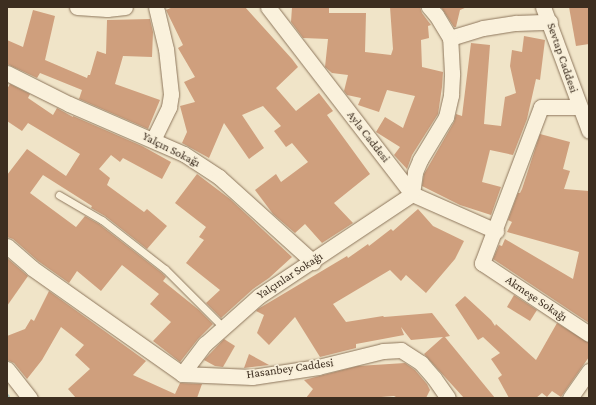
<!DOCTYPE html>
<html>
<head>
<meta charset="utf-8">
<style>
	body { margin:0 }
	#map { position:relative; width:596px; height:405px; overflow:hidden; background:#f0e4c8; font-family:"Crimson Pro",serif }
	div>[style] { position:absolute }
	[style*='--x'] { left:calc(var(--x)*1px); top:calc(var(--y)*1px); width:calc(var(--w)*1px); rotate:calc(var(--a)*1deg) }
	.stream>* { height:4.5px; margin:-2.25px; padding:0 2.25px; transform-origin:2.25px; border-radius:2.25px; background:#a9c4bc }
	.building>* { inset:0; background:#cf9f7d }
	.roads { filter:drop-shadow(0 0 1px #8d765c) drop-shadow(0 0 1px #8d765c) }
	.service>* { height:7px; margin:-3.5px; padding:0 3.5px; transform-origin:3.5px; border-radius:3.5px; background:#faf1dc }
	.minor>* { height:15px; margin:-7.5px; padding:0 7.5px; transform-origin:7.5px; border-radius:7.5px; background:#faf1dc }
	span { translate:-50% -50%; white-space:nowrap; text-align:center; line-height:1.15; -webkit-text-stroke:3px #f7eed8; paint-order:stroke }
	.street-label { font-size:12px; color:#3d2e20 }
	.frame { position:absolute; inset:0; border:8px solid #3d2e20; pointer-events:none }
</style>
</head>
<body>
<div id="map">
	<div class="stream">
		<div style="--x:7;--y:396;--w:2;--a:63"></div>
	</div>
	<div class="building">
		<div style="clip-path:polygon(173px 7px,245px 7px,292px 59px,298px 67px,276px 88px,296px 111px,319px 93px,333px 111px,327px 115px,370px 174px,334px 203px,353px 223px,322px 243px,305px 224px,295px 233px,273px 214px,255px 190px,276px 174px,281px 182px,308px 162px,292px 143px,286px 147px,274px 131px,281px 126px,263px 106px,242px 115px,264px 148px,249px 159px,224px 123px,209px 158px,182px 143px,187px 132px,180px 106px,195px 102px,184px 82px,195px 77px,178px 48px,183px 45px,166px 10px)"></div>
		<div style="clip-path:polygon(292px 7px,329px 7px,329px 13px,366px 13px,365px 52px,391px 55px,393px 49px,390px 7px,420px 7px,422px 13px,431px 25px,428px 26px,429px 38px,421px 40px,422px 67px,443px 72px,442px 87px,438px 114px,412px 155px,407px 169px,394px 155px,400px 147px,376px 132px,385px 117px,403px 128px,415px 96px,387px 90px,379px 112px,358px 105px,361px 98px,347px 95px,344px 91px,348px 75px,332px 73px,325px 67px,328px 39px,303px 38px,291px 22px)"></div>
		<div style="clip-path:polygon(441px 7px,467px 7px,460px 10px,456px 27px,454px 27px)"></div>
		<div style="clip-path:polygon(569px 7px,589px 7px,589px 44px,576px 46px)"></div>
		<div style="clip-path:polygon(33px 10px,55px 16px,45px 60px,87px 78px,88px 75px,90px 75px,97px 51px,106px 54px,107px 20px,150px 19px,153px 32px,152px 57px,123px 56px,115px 84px,160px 100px,148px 129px,79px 99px,82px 90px,40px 73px,37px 78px,7px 64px,7px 40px,23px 47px)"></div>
		<div style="clip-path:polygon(524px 36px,545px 40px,540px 80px,536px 79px,527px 119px,513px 155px,490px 150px,482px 182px,501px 187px,491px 215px,460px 205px,422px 186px,424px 174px,454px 122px,456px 114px,462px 116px,471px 43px,490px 45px,484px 124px,501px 126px,505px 97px,516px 93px,510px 66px,512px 50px,522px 52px)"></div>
		<div style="clip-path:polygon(10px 84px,30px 94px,28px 98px,53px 115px,57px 108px,73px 117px,73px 116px,142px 146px,171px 162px,162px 179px,123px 158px,120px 162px,111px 155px,99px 169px,110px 178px,107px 185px,144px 212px,147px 209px,167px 226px,147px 249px,105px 216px,91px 208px,92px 206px,43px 175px,30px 193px,76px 227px,85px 216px,99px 224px,162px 273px,166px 277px,163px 281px,199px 310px,213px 324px,198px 339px,180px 362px,153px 341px,171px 322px,150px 304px,159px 294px,122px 265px,101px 291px,77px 271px,69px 283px,38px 261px,13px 239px,7px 237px,7px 175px,27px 149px,66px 176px,80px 154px,28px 123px,22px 131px,7px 121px,7px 89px)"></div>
		<div style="clip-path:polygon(540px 134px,570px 142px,563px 169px,570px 171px,564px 189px,589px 191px,589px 323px,493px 259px,499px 245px,502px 246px,505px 239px,573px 279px,579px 252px,507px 232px,512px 222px,508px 220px,518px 193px,520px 193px,522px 189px)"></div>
		<div style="clip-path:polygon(197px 174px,230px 199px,292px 257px,269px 278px,253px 289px,221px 318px,206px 303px,220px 290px,186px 263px,204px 240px,199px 237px,206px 227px,175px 203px)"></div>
		<div style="clip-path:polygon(418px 209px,433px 226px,464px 241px,455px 259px,426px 293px,406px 275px,401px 281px,390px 270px,333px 304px,346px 322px,383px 316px,384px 317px,432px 313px,450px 336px,445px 337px,495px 398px,464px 398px,424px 354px,443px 337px,411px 340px,401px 327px,404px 335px,356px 344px,356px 348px,320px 357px,295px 317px,269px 345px,257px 333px,264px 315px,256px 311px,258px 309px,347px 256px,348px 258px,368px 244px,369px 246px,391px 229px,393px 231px)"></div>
		<div style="clip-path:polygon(7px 258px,28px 276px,7px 306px)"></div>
		<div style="clip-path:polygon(49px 291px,146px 361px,133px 375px,175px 394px,180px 383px,202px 384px,197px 398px,76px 398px,68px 389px,90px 369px,75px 355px,84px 345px,61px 327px,42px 360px,27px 379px,14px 363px,7px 360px,7px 336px,25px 329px,31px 319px,34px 321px)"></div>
		<div style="clip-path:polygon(514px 295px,537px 310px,530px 321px,507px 307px)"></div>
		<div style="clip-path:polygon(465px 296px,491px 320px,495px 326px,496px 324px,536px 360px,557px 323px,589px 343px,589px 357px,561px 397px,552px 391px,547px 397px,542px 393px,536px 398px,509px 398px,498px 378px,502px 375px,491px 359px,500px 353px,483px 337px,478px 340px,455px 305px)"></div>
		<div style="clip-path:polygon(224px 339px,235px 346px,223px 367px,215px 366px,204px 360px)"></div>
		<div style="clip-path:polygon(249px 354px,269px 365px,244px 368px)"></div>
		<div style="clip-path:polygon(405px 363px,415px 370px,427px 384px,430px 390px,426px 398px,398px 398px,394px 396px,368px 398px,306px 398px,313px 389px,304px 380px,358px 366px)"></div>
	</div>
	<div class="roads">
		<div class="service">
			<div style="--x:59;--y:195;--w:50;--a:30.2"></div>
			<div style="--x:102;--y:220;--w:80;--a:37.9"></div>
			<div style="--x:165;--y:269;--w:82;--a:45"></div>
		</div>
		<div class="minor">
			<div style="--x:77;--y:7;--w:30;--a:4"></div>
			<div style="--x:107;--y:9;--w:18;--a:-6"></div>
			<div style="--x:268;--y:7;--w:236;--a:52.4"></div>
			<div style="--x:412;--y:194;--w:92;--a:23.8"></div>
			<div style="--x:543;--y:7;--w:132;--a:69.6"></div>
			<div style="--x:450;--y:38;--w:34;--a:-17"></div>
			<div style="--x:483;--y:28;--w:33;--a:-9"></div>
			<div style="--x:516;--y:23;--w:34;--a:-2"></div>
			<div style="--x:7;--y:73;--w:69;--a:26.6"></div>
			<div style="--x:69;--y:104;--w:125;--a:23.5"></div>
			<div style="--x:184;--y:154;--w:42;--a:33.3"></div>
			<div style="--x:219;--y:177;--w:127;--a:42.1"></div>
			<div style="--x:579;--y:107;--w:38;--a:180"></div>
			<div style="--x:541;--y:107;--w:167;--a:110.7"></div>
			<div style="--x:482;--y:263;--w:128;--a:33.6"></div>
			<div style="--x:153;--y:140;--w:37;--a:-64"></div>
			<div style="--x:169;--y:107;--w:13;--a:-81"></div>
			<div style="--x:171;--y:94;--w:45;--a:-96.3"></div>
			<div style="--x:166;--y:49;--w:43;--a:-103.4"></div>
			<div style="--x:7;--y:246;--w:33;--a:41"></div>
			<div style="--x:32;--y:268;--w:184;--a:35.2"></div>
			<div style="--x:182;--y:374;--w:70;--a:2.5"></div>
			<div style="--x:252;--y:377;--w:67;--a:-8.6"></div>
			<div style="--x:318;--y:367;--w:67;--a:-13.8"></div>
			<div style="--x:383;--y:351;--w:18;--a:-3"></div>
			<div style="--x:401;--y:350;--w:24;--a:33"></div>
			<div style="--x:421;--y:363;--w:20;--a:49"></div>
			<div style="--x:434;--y:378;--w:24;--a:55"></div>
			<div style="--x:7;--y:369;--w:37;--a:52"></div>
			<div style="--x:182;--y:374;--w:38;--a:-53"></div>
			<div style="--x:205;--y:344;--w:72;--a:-41.6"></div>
			<div style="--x:259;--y:296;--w:184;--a:-33.7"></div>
			<div style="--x:412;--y:194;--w:22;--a:-82"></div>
			<div style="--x:415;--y:172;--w:13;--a:-67"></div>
			<div style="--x:420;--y:160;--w:50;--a:-58.8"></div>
			<div style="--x:446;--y:117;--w:23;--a:-77"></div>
			<div style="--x:451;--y:95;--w:22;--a:-87"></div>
			<div style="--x:452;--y:73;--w:35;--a:-93"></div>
			<div style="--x:450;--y:38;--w:27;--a:-121"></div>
			<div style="--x:436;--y:15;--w:11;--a:-131"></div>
			<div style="--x:570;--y:398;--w:33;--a:-55"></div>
		</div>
	</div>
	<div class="street-label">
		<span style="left:562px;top:58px;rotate:71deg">Sevtap Caddesi</span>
		<span style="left:368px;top:137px;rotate:52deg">Ayla Caddesi</span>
		<span style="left:171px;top:150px;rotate:27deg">Yalçın Sokağı</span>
		<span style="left:290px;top:276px;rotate:-33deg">Yalçınlar Sokağı</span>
		<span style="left:536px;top:299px;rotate:34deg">Akmeşe Sokağı</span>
		<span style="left:290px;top:369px;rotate:-8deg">Hasanbey Caddesi</span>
	</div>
	<div class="frame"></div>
</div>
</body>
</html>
